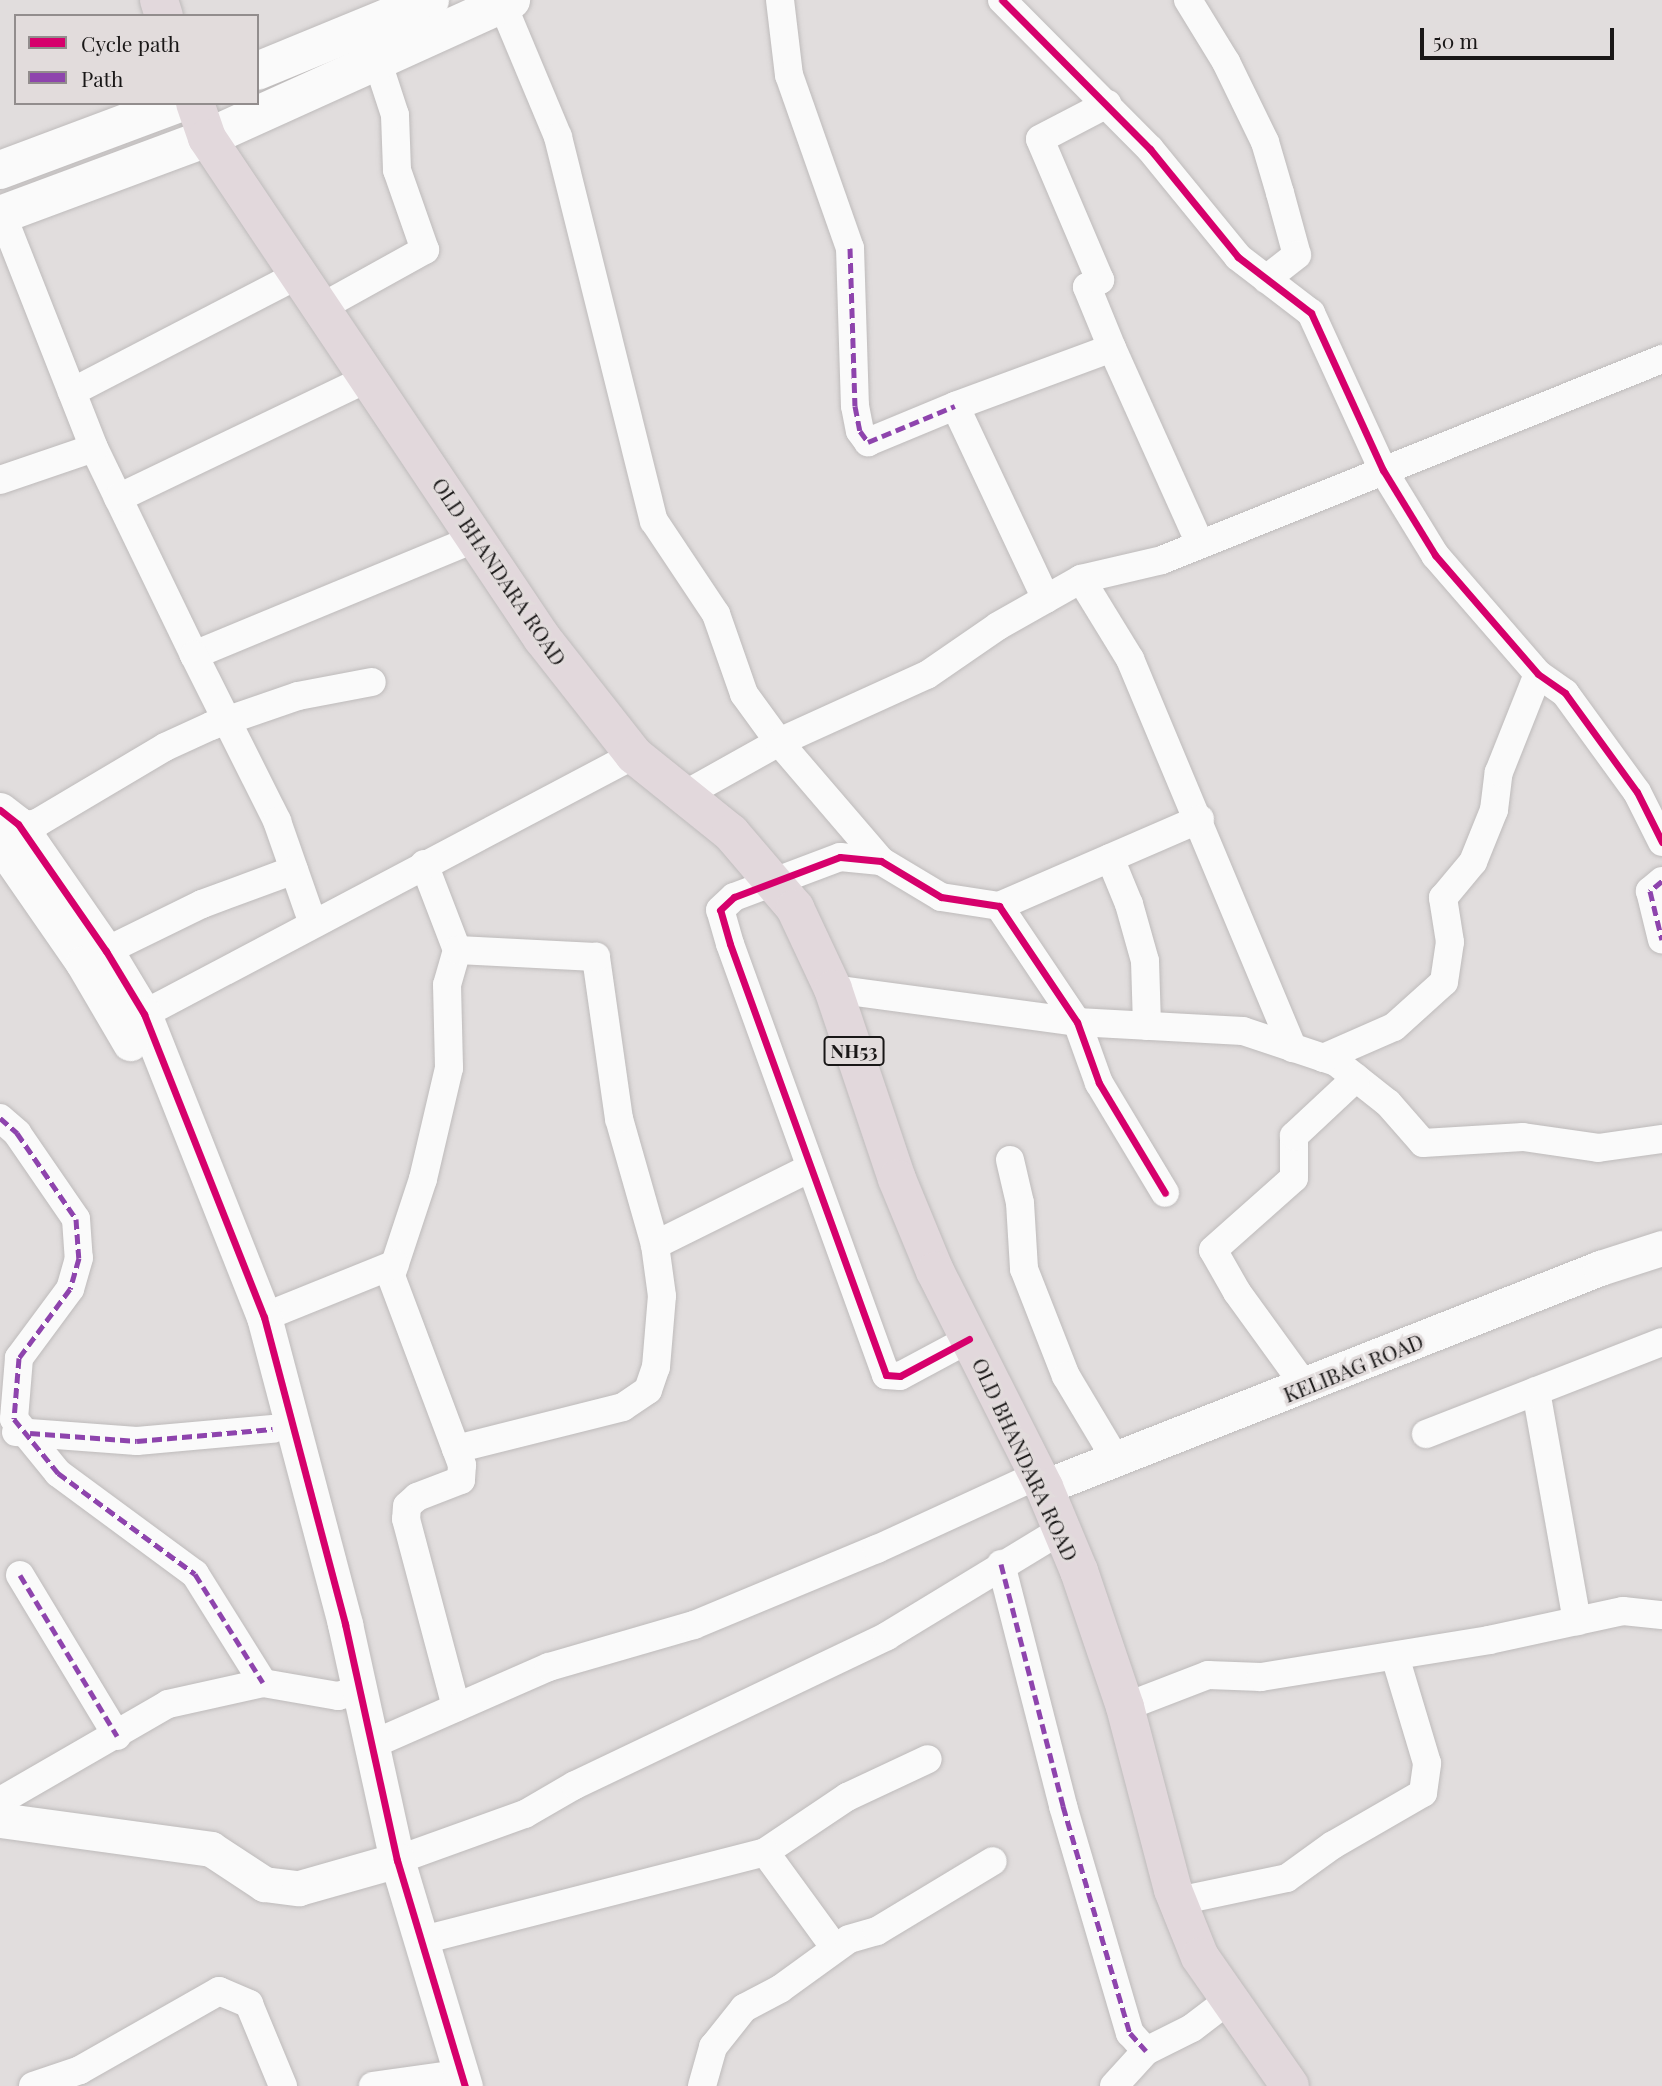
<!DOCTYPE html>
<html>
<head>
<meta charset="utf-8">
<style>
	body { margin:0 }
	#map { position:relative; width:1662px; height:2086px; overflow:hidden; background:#e1dddd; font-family:"Playfair Display",serif }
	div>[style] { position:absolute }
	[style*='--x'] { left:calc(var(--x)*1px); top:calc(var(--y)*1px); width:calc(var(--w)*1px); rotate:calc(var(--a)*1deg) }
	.roads { filter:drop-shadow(0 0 2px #bebbbb) drop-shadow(0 0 2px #bebbbb) }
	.minor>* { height:28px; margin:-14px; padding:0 14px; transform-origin:14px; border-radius:14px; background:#fafafa }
	.tertiary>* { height:35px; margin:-17.5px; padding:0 17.5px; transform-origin:17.5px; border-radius:17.5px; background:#fafafa }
	.secondary>* { height:38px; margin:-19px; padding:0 19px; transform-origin:19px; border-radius:19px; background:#fafafa }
	.trunk>* { height:38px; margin:-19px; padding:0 19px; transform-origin:19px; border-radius:19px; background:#e2d8dc }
	.quiet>* { height:5px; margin-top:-2.5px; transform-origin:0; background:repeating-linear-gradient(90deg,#8e44ad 0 10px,transparent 0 15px) }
	.cycleway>* { height:7px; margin:-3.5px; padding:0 3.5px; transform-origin:3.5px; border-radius:3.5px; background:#d6006c }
	span { translate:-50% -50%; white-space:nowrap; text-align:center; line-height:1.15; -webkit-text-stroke:6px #e2dcdc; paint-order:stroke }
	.shield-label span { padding:2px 5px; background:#e2dcdc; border:2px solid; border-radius:5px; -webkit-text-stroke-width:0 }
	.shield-label { font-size:19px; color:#191717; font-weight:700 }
	.street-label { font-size:21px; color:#191717 }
	.legend { position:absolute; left:14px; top:14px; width:245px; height:91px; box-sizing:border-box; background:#e2dcdc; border:2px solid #928d8d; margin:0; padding:9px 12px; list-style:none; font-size:21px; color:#191717 }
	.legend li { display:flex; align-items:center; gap:14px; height:35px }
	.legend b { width:35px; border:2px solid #928d8d }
	.scale { position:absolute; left:1420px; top:28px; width:194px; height:32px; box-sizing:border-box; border:4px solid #191717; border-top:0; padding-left:9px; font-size:21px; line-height:24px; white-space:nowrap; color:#191717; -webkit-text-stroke:5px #e2dcdc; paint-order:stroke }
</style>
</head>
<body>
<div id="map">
	<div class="roads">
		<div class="minor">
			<div style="--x:780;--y:0;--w:76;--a:83.2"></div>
			<div style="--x:789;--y:75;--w:183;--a:70.6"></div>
			<div style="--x:850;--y:248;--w:158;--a:88.2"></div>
			<div style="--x:855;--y:406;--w:25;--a:79"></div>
			<div style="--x:860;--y:431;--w:14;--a:54"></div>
			<div style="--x:868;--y:442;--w:94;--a:-22.5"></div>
			<div style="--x:1002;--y:0;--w:210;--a:45.2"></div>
			<div style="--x:1150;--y:149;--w:139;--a:50.8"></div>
			<div style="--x:1238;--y:257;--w:92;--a:37.5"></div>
			<div style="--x:1311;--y:313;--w:173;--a:65.4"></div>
			<div style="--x:1383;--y:470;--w:100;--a:58.5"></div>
			<div style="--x:1435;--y:555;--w:157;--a:49.1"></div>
			<div style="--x:1538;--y:674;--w:33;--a:35"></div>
			<div style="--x:1565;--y:693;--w:122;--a:54"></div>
			<div style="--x:1637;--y:792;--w:56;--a:63.4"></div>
			<div style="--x:1188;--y:0;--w:73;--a:58.5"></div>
			<div style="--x:1226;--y:62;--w:89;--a:64"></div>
			<div style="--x:1265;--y:142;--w:53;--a:73.6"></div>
			<div style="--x:1280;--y:193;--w:64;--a:74.7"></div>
			<div style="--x:1297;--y:255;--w:39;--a:142"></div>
			<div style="--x:502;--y:3;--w:145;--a:67.3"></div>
			<div style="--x:558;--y:137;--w:396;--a:76"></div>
			<div style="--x:654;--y:521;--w:112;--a:56.3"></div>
			<div style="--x:716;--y:614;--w:85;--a:70.7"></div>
			<div style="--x:744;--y:694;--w:59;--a:53.9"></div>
			<div style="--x:779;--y:742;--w:157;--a:49.4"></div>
			<div style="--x:322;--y:307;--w:118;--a:-29"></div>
			<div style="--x:425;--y:250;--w:85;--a:-109.3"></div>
			<div style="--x:397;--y:170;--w:55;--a:-92.1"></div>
			<div style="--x:395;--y:115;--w:58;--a:-108.1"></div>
			<div style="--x:1112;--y:348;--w:215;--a:65.8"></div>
			<div style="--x:72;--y:392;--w:257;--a:-27.4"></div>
			<div style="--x:94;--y:448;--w:230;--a:64.2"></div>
			<div style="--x:194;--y:655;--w:305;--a:-22.5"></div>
			<div style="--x:0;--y:480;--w:99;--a:-18.8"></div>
			<div style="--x:94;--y:448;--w:251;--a:-111.5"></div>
			<div style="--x:118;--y:498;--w:280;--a:-25.6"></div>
			<div style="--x:1081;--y:579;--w:94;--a:58.5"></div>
			<div style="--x:1130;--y:659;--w:422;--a:67.3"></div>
			<div style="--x:1046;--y:599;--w:213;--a:-115.2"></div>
			<div style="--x:955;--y:406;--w:167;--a:-20.3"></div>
			<div style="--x:1112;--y:348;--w:66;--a:-112.3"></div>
			<div style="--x:1087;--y:287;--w:15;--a:-28"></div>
			<div style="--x:1100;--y:280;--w:153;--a:-113.1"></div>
			<div style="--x:1040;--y:139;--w:76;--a:-27.6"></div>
			<div style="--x:194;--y:655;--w:186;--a:63.4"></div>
			<div style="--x:277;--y:821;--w:109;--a:70.7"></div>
			<div style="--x:686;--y:794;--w:107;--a:-29.2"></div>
			<div style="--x:779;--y:742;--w:162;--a:-24.4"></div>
			<div style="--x:927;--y:675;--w:86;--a:-34.6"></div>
			<div style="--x:998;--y:626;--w:95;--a:-29.5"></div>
			<div style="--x:1081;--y:579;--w:83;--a:-13.2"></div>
			<div style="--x:1162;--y:560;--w:539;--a:-21.9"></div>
			<div style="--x:3;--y:829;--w:35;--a:-10"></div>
			<div style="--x:37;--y:823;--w:149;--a:-30.7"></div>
			<div style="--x:165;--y:747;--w:51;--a:-24.5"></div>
			<div style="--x:211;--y:726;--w:92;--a:-19"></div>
			<div style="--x:298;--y:696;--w:75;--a:-10.7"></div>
			<div style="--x:1110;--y:858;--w:50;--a:67.6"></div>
			<div style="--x:1129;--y:904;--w:59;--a:74.3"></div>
			<div style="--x:1145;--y:961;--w:65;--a:88.2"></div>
			<div style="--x:424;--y:864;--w:92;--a:69"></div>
			<div style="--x:457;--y:950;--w:36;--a:106"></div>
			<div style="--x:447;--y:985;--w:83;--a:88.6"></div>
			<div style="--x:449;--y:1068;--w:114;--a:103.2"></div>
			<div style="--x:423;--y:1179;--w:102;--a:108.3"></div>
			<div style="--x:391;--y:1276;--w:202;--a:69.4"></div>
			<div style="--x:462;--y:1465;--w:15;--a:94"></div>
			<div style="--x:461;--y:1480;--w:47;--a:158.9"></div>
			<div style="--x:417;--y:1497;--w:13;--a:138"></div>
			<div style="--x:407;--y:1506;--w:13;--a:94"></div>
			<div style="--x:406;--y:1519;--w:195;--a:75.1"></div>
			<div style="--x:1662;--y:881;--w:16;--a:140"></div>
			<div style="--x:1650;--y:891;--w:50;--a:76.2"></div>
			<div style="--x:999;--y:906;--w:219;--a:-23.4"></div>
			<div style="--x:106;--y:951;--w:107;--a:-26.1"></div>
			<div style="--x:202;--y:904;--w:98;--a:-20.3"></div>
			<div style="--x:833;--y:989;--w:246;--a:7.7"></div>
			<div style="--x:1077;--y:1022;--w:166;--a:3.1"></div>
			<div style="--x:1243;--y:1031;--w:98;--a:18.4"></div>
			<div style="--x:1336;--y:1062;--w:66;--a:38.3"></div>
			<div style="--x:1388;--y:1103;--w:53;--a:48.8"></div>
			<div style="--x:1423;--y:1143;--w:100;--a:-3.4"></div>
			<div style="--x:1523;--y:1137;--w:76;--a:8.3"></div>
			<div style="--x:1598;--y:1148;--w:65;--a:-8"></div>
			<div style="--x:144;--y:1014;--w:554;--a:-27.86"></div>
			<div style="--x:1323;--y:1058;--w:77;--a:-23.6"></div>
			<div style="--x:1394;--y:1027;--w:67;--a:-42"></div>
			<div style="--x:1444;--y:982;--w:40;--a:-81.5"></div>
			<div style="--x:1450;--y:942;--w:45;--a:-99"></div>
			<div style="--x:1443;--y:898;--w:47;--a:-50.2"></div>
			<div style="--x:1473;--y:862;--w:56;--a:-68"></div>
			<div style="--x:1494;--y:810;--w:38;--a:-83"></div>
			<div style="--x:1499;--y:772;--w:105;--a:-68.3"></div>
			<div style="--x:0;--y:1118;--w:23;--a:41"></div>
			<div style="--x:17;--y:1133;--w:104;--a:55.5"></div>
			<div style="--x:76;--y:1219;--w:39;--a:86"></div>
			<div style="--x:79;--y:1258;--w:32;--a:106"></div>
			<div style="--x:70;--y:1289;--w:86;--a:126.5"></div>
			<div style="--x:19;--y:1358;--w:61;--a:94.7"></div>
			<div style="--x:14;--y:1419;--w:70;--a:50.8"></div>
			<div style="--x:58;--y:1473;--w:170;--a:36.4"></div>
			<div style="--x:195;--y:1574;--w:128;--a:58"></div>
			<div style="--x:1010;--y:1160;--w:44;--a:76.9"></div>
			<div style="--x:1020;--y:1203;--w:66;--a:86.5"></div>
			<div style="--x:1024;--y:1269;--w:115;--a:68.6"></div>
			<div style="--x:1066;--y:1376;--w:98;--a:59.2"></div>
			<div style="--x:655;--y:1245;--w:173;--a:-26.4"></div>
			<div style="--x:264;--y:1317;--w:141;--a:-22"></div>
			<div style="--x:969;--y:1339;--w:78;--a:151.8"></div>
			<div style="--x:900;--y:1376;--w:14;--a:-176"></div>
			<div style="--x:886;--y:1375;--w:458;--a:-109.9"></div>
			<div style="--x:730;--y:944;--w:35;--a:-106"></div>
			<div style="--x:720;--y:910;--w:19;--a:-43"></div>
			<div style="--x:734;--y:897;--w:113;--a:-20.7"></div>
			<div style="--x:840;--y:857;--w:41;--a:5.6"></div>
			<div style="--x:881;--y:861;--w:70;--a:31"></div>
			<div style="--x:941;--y:897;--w:59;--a:8.8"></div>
			<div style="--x:999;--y:906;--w:140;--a:56.1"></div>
			<div style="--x:1077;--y:1022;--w:65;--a:70.2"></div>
			<div style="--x:1099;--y:1083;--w:128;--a:59"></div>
			<div style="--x:1305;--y:1386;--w:116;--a:-125.9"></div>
			<div style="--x:1237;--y:1292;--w:48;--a:-119.7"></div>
			<div style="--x:1213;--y:1250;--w:108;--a:-41.6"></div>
			<div style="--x:1294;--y:1178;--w:42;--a:-90"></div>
			<div style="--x:1294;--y:1136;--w:85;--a:-43.1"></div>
			<div style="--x:1536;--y:1391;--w:234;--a:79.9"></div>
			<div style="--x:16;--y:1432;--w:121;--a:4.3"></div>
			<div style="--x:137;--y:1441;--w:136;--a:-5.1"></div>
			<div style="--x:1426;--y:1434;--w:253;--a:-21.3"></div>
			<div style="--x:456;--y:1449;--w:172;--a:-14.1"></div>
			<div style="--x:623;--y:1407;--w:30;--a:-34"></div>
			<div style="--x:648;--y:1390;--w:24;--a:-71"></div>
			<div style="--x:656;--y:1367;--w:71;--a:-85.2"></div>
			<div style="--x:662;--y:1296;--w:51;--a:-97.8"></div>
			<div style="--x:655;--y:1245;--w:131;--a:-105.9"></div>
			<div style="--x:619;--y:1119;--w:164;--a:-98.1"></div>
			<div style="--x:596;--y:957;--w:139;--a:-177.1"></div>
			<div style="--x:1001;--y:1564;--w:250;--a:75.6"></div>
			<div style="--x:1063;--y:1806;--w:237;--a:73.6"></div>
			<div style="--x:1130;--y:2033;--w:24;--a:48"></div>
			<div style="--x:20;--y:1575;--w:188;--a:58.9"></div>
			<div style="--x:1125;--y:1707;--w:89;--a:-21.1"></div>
			<div style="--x:1208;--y:1675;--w:53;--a:2.2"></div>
			<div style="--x:1261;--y:1677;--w:231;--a:-9.2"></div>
			<div style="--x:1489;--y:1640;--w:137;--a:-12.2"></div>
			<div style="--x:1623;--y:1611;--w:39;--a:6"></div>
			<div style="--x:371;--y:1745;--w:194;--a:-23.7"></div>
			<div style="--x:549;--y:1667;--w:151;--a:-16.2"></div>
			<div style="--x:694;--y:1625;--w:198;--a:-22.6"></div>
			<div style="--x:877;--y:1549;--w:177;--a:-24.7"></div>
			<div style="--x:0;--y:1801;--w:194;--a:-30"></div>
			<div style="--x:168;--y:1704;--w:97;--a:-12.5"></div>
			<div style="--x:263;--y:1683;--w:76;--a:9.8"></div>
			<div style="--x:338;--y:1696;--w:22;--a:-16"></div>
			<div style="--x:765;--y:1852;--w:99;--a:-33.9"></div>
			<div style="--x:847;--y:1797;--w:89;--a:-25.1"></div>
			<div style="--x:397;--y:1860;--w:136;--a:-19.8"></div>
			<div style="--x:525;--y:1814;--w:58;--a:-30.1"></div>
			<div style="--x:575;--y:1785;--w:346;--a:-25.5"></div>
			<div style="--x:887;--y:1636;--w:206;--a:-31.3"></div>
			<div style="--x:1178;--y:1901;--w:111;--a:-11.9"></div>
			<div style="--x:1287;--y:1878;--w:57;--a:-35.7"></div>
			<div style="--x:1333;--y:1845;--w:104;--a:-30"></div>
			<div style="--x:1423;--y:1793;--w:30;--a:-82"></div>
			<div style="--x:1427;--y:1763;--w:112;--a:-106.7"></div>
			<div style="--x:419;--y:1941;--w:357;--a:-14.4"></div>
			<div style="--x:765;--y:1852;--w:119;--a:53.9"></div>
			<div style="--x:33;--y:2086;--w:50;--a:-18.8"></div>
			<div style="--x:80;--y:2070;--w:160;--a:-29.6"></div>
			<div style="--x:219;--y:1991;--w:33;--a:23"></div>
			<div style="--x:249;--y:2004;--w:89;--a:67.5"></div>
			<div style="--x:373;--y:2086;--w:71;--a:-8.1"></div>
			<div style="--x:702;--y:2086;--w:41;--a:-74.2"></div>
			<div style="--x:713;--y:2047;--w:50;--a:-51.5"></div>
			<div style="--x:744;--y:2008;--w:41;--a:-27.8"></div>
			<div style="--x:780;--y:1989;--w:85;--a:-35.9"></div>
			<div style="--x:849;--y:1939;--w:29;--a:-16"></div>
			<div style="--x:877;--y:1931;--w:135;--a:-31.1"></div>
			<div style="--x:1114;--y:2086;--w:47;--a:-47.6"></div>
			<div style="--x:1146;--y:2051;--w:51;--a:-26.6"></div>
			<div style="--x:1192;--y:2028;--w:48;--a:-37.3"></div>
		</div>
		<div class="tertiary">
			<div style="--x:0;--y:810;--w:23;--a:38"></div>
			<div style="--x:18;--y:824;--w:155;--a:55.3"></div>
			<div style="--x:106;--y:951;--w:74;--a:58.9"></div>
			<div style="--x:144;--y:1014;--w:326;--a:68.4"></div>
			<div style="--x:264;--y:1317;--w:318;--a:75.2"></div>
			<div style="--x:345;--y:1624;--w:242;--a:77.6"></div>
			<div style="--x:397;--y:1860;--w:236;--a:73.3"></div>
			<div style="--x:0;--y:843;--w:146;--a:55.3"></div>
			<div style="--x:83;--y:963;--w:93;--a:59.6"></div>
			<div style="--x:1044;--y:1487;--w:598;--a:-21.5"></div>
			<div style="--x:1600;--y:1268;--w:65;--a:-17.9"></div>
			<div style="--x:0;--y:1820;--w:213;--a:7.8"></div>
			<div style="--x:211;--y:1849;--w:64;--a:33.4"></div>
			<div style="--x:264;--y:1884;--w:35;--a:7"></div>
			<div style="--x:299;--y:1888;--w:102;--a:-15.9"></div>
		</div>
		<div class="secondary">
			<div style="--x:257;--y:71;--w:187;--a:-22.3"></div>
			<div style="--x:0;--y:170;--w:191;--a:-20.5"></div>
			<div style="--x:0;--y:215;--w:221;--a:-20.4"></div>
			<div style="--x:207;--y:138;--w:334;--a:-24.4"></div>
		</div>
		<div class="trunk">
			<div style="--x:159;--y:0;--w:17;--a:73"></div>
			<div style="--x:195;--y:103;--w:37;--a:71"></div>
			<div style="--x:207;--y:138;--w:602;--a:56.18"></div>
			<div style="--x:542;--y:638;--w:149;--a:51.8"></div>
			<div style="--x:634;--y:755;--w:124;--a:38.8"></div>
			<div style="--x:731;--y:833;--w:99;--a:49.5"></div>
			<div style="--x:795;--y:908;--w:89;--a:64.9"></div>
			<div style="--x:833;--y:989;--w:200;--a:71.4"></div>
			<div style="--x:897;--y:1179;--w:100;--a:67.6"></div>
			<div style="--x:935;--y:1271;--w:242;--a:63.2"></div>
			<div style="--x:1044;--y:1487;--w:91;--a:67.4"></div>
			<div style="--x:1079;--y:1571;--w:144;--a:71.3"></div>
			<div style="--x:1125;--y:1707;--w:189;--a:75.3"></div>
			<div style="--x:1173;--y:1890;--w:72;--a:68.1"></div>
			<div style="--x:1200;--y:1957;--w:157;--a:55.1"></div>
		</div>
	</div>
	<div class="quiet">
		<div style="--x:850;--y:248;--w:158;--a:88.2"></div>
		<div style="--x:855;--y:406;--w:25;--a:79"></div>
		<div style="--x:860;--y:431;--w:14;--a:54"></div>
		<div style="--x:868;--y:442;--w:94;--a:-22.5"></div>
		<div style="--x:1662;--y:881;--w:16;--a:140"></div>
		<div style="--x:1650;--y:891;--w:50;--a:76.2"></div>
		<div style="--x:0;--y:1118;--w:23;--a:41"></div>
		<div style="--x:17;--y:1133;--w:104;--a:55.5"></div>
		<div style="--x:76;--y:1219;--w:39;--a:86"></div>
		<div style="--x:79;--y:1258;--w:32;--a:106"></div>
		<div style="--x:70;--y:1289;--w:86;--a:126.5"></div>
		<div style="--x:19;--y:1358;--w:61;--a:94.7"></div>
		<div style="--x:14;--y:1419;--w:70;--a:50.8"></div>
		<div style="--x:58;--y:1473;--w:170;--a:36.4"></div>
		<div style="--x:195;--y:1574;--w:128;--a:58"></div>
		<div style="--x:30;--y:1433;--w:107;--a:4.3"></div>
		<div style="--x:137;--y:1441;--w:136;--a:-5.1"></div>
		<div style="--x:1001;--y:1564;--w:250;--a:75.6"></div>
		<div style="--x:1063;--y:1806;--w:237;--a:73.6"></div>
		<div style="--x:1130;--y:2033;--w:24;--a:48"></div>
		<div style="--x:20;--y:1575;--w:188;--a:58.9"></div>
	</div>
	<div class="cycleway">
		<div style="--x:1002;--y:0;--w:210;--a:45.2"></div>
		<div style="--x:1150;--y:149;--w:139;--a:50.8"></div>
		<div style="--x:1238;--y:257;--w:92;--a:37.5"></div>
		<div style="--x:1311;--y:313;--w:173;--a:65.4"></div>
		<div style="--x:1383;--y:470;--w:100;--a:58.5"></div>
		<div style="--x:1435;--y:555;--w:157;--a:49.1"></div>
		<div style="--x:1538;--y:674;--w:33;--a:35"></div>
		<div style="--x:1565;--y:693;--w:122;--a:54"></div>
		<div style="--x:1637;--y:792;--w:56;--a:63.4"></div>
		<div style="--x:0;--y:810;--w:23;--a:38"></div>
		<div style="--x:18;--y:824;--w:155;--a:55.3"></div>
		<div style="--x:106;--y:951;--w:74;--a:58.9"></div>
		<div style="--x:144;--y:1014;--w:326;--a:68.4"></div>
		<div style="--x:264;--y:1317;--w:318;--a:75.2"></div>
		<div style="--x:345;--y:1624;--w:242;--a:77.6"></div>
		<div style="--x:397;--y:1860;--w:236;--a:73.3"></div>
		<div style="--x:969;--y:1339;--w:78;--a:151.8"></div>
		<div style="--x:900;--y:1376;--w:14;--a:-176"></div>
		<div style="--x:886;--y:1375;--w:458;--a:-109.9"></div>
		<div style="--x:730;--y:944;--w:35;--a:-106"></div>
		<div style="--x:720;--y:910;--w:19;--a:-43"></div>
		<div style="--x:734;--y:897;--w:113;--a:-20.7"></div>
		<div style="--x:840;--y:857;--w:41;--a:5.6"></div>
		<div style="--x:881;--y:861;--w:70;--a:31"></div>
		<div style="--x:941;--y:897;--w:59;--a:8.8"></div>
		<div style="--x:999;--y:906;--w:140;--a:56.1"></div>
		<div style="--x:1077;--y:1022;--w:65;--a:70.2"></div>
		<div style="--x:1099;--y:1083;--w:128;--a:59"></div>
	</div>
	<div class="shield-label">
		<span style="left:854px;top:1051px">NH53</span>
	</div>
	<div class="street-label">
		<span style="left:500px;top:571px;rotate:56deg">OLD BHANDARA ROAD</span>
		<span style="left:1353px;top:1367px;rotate:-22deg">KELIBAG ROAD</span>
		<span style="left:1026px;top:1459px;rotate:65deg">OLD BHANDARA ROAD</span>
	</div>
	<ul class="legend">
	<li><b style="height:9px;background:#d6006c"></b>Cycle path</li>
	<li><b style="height:9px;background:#8e44ad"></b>Path</li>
	</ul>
	<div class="scale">50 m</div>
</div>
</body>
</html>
